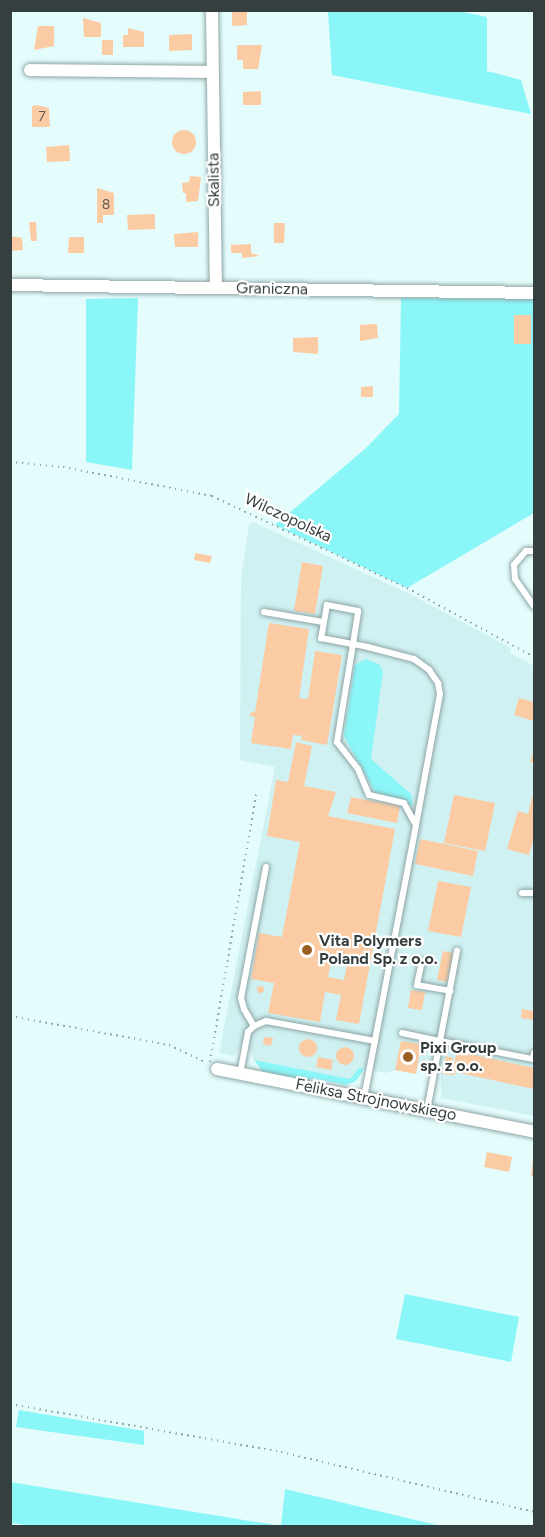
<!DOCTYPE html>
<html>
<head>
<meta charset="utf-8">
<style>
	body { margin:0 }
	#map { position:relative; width:545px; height:1537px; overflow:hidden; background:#e4fcfc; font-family:Figtree,sans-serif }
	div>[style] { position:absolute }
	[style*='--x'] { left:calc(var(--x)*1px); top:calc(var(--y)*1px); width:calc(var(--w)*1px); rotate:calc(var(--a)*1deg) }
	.built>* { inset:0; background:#d0f1f2 }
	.green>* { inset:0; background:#8bf6f8 }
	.building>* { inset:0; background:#fbcca4 }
	.round { border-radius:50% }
	.path>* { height:2px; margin-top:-1px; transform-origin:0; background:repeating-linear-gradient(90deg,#94a5a5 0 1.5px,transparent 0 6px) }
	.roads { filter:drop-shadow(0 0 2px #8fa5a6) drop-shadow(0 0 2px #8fa5a6) }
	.lane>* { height:6px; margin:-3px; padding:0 3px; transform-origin:3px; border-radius:3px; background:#fff }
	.street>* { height:12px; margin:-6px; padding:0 6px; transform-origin:6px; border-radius:6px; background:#fff }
	.dots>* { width:16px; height:16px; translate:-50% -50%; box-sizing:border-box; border:3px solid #fff; border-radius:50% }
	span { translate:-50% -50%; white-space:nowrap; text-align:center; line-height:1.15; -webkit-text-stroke:4.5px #fff; paint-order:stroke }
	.number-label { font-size:14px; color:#676258 }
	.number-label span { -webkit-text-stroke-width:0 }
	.street-label { font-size:16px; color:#363f3f }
	.poi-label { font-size:16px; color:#363f3f; font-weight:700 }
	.left { translate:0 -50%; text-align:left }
	.frame { position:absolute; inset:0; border:12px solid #363f3f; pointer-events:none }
</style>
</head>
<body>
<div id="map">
	<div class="built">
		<div style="clip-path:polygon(253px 522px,410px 594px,511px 648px,510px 653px,534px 666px,534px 1116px,441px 1098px,441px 1074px,417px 1069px,416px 1074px,395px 1070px,386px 1073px,359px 1068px,350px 1080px,254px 1060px,251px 1051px,239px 1049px,234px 1056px,219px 1053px,275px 767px,240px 760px,241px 579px,249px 525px)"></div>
	</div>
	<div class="green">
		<div style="clip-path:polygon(454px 10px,487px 17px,487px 71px,521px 80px,531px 114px,332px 75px,328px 11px)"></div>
		<div style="clip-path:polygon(138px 298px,132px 470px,86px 462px,86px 299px)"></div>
		<div style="clip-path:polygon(401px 298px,534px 299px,534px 513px,407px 588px,275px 525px,365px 449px,399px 414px)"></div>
		<div style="clip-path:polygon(366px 659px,380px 665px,383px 672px,371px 759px,411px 794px,413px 806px,375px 792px,344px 736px,355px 665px)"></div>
		<div style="clip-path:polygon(254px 1060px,350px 1079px,359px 1068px,364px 1069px,356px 1081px,346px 1085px,313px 1078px,304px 1082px,264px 1073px)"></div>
		<div style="clip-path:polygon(405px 1294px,519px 1317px,511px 1362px,396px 1339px)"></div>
		<div style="clip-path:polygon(19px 1410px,144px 1431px,144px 1445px,16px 1427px)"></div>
		<div style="clip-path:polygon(10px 1482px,281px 1526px,285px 1489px,441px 1526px,33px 1526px,11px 1523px)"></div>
	</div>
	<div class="building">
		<div style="clip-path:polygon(232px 10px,247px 10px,247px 25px,232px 26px)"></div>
		<div style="clip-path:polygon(83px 18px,101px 23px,101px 37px,84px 37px)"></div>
		<div style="clip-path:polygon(38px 26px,54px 26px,54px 46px,34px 50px)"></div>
		<div style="clip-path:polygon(128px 28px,144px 32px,144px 47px,123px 47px,123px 35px,128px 35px)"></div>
		<div style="clip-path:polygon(192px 34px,192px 50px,169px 51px,169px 35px)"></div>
		<div style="clip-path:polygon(102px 40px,113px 40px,113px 55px,102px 55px)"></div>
		<div style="clip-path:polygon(237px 45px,262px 45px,258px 69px,243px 69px,243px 60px,237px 60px)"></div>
		<div style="clip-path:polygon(261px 91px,261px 105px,243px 105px,243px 92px)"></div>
		<div style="clip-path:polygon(37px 105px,49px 108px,50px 127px,32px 127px,32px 106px)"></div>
		<div class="round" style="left:172px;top:130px;width:24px;height:24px"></div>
		<div style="clip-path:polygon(69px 145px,70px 161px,47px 162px,46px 147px)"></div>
		<div style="clip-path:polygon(190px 176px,201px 177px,198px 201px,186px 202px,186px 193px,183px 193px,182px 183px,189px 182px)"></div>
		<div style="clip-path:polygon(97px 188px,114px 193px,114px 215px,103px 215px,103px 223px,97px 223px)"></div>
		<div style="clip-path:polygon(155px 214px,155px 229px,128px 230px,127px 215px)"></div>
		<div style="clip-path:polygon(29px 222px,36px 222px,37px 241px,31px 241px)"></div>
		<div style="clip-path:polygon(274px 223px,285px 223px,284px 243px,274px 243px)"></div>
		<div style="clip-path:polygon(198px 232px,198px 247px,175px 247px,174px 234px)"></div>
		<div style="clip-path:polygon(10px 236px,22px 238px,23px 250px,10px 251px)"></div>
		<div style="clip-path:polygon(69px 237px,84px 237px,84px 253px,68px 253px)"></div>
		<div style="clip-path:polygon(251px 244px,251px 253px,260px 256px,242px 258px,242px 253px,231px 253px,231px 245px)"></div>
		<div style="clip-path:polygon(514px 315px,531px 315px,531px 344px,514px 344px)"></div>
		<div style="clip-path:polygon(374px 324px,377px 325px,378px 338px,360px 341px,360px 325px)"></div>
		<div style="clip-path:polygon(318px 337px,318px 354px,293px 352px,293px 338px)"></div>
		<div style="clip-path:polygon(373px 386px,373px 397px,361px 397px,361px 387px)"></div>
		<div style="clip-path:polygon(195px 553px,212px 556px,210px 563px,194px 560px)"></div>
		<div style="clip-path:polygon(302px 562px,323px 566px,315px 614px,294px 611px)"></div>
		<div style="clip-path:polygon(269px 623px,309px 629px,299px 698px,308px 699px,315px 651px,342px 655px,327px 745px,301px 740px,302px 736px,293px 735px,291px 749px,251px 743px,255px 717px,250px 716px,251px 712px,255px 712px)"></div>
		<div style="clip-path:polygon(519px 698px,534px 702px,534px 721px,514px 715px)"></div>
		<div style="clip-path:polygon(evenodd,296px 742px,312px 746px,304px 786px,336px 792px,328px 816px,395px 829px,359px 1024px,336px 1020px,341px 995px,325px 992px,320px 1022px,268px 1013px,274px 983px,251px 979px,259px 933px,282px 937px,300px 842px,267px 836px,276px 780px,288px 782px,296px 742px,331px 962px,347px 965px,344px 980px,328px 977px,331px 962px)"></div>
		<div style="clip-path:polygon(534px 749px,534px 763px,530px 762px)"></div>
		<div style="clip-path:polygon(534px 790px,534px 837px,529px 855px,507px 849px,518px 811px,528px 814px)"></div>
		<div style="clip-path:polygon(454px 795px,495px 803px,485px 851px,444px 843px)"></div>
		<div style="clip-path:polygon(351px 797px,400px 806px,397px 823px,347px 813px)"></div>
		<div style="clip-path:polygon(420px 839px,478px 851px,473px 876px,415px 864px)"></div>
		<div style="clip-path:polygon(438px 881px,471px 887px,461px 937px,428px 931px)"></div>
		<div style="clip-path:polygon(443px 951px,453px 953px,447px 982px,437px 980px)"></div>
		<div class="round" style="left:256.5px;top:985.5px;width:7px;height:7px"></div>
		<div style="clip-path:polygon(411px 990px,425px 992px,422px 1010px,408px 1008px)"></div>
		<div style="clip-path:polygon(522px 1009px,534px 1011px,534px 1020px,521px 1018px)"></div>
		<div style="clip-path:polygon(264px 1037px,273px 1038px,271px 1046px,263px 1044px)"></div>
		<div class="round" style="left:299px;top:1039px;width:18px;height:18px"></div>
		<div style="clip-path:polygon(401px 1041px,421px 1044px,416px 1074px,395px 1070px)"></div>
		<div class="round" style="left:336px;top:1047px;width:18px;height:18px"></div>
		<div style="clip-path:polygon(457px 1051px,534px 1068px,534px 1089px,455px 1072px,455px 1075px,442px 1074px,446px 1056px,453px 1058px,454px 1064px)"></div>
		<div style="clip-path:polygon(318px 1057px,333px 1060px,331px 1070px,316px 1067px)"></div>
		<div style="clip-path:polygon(487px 1152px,512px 1157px,509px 1172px,484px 1167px)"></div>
		<div style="clip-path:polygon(533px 1159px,534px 1159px,534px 1177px,531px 1176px)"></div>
	</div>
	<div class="path">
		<div style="--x:10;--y:462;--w:53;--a:5.4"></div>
		<div style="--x:63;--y:467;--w:152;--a:11"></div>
		<div style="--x:212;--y:496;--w:216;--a:25.3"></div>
		<div style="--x:407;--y:588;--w:145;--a:28.5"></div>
		<div style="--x:10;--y:1016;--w:162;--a:10.3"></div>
		<div style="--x:169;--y:1045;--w:42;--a:25.3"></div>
		<div style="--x:210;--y:1062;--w:275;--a:-80.2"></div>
		<div style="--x:10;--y:1404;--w:275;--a:10"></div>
		<div style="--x:281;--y:1452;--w:260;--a:13.3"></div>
	</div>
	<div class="roads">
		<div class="lane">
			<div style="--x:534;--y:551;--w:8;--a:180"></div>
			<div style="--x:526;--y:551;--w:18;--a:131"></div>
			<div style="--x:514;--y:565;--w:14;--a:86"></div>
			<div style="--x:515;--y:579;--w:33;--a:55"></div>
			<div style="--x:264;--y:612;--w:60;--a:9.6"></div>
			<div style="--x:266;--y:867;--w:133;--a:100.8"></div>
			<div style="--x:241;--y:998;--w:11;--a:75"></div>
			<div style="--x:244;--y:1009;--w:20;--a:60"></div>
			<div style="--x:254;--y:1026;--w:13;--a:-23"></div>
			<div style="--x:266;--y:1021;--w:111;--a:10.4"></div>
			<div style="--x:522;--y:893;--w:12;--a:0"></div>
			<div style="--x:422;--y:961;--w:25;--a:102"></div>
			<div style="--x:417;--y:985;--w:34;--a:10"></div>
			<div style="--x:402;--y:1033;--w:39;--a:12"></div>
			<div style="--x:440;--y:1041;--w:92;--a:-79.3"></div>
			<div style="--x:240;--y:1074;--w:43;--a:-79.2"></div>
			<div style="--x:248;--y:1032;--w:8;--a:-45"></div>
			<div style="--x:364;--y:1098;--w:278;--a:-79.2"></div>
			<div style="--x:416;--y:825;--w:25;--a:-119"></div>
			<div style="--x:404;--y:803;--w:36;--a:-167"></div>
			<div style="--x:369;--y:795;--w:28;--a:-113"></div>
			<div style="--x:358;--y:769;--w:34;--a:-128"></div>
			<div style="--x:337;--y:742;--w:99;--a:-80.7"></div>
			<div style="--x:353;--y:644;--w:33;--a:-81"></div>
			<div style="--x:358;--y:611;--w:32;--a:-169"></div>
			<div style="--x:327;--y:605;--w:34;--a:100"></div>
			<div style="--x:321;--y:638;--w:33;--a:11"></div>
			<div style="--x:353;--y:644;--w:15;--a:11"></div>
			<div style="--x:368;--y:647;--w:48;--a:14.6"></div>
			<div style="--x:414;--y:659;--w:19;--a:36"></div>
			<div style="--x:429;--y:670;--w:16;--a:55"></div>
			<div style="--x:438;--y:683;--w:11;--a:80"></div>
			<div style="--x:440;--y:694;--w:133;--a:100.4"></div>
			<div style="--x:427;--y:1110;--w:70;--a:-79.3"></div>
			<div style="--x:440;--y:1041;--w:95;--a:11"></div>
			<div style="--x:533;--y:1059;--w:6;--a:-81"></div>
		</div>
		<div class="street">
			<div style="--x:212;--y:10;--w:278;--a:89.2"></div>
			<div style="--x:30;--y:70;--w:181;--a:0.6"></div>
			<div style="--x:10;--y:285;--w:524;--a:0.87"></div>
			<div style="--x:217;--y:1069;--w:323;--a:11.2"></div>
		</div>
	</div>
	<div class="dots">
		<div style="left:307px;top:950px;background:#9b5f22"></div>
		<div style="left:408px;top:1057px;background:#9b5f22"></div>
	</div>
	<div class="number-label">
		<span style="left:42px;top:117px">7</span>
		<span style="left:106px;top:205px">8</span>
	</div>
	<div class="street-label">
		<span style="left:214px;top:180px;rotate:-91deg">Skalista</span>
		<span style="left:272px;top:289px;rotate:1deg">Graniczna</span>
		<span style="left:288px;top:518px;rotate:25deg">Wilczopolska</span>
		<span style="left:376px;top:1100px;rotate:11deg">Feliksa Strojnowskiego</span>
	</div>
	<div class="poi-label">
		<span class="left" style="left:319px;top:950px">Vita Polymers<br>Poland Sp. z o.o.</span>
		<span class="left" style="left:420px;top:1057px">Pixi Group<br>sp. z o.o.</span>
	</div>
	<div class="frame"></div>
</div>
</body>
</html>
